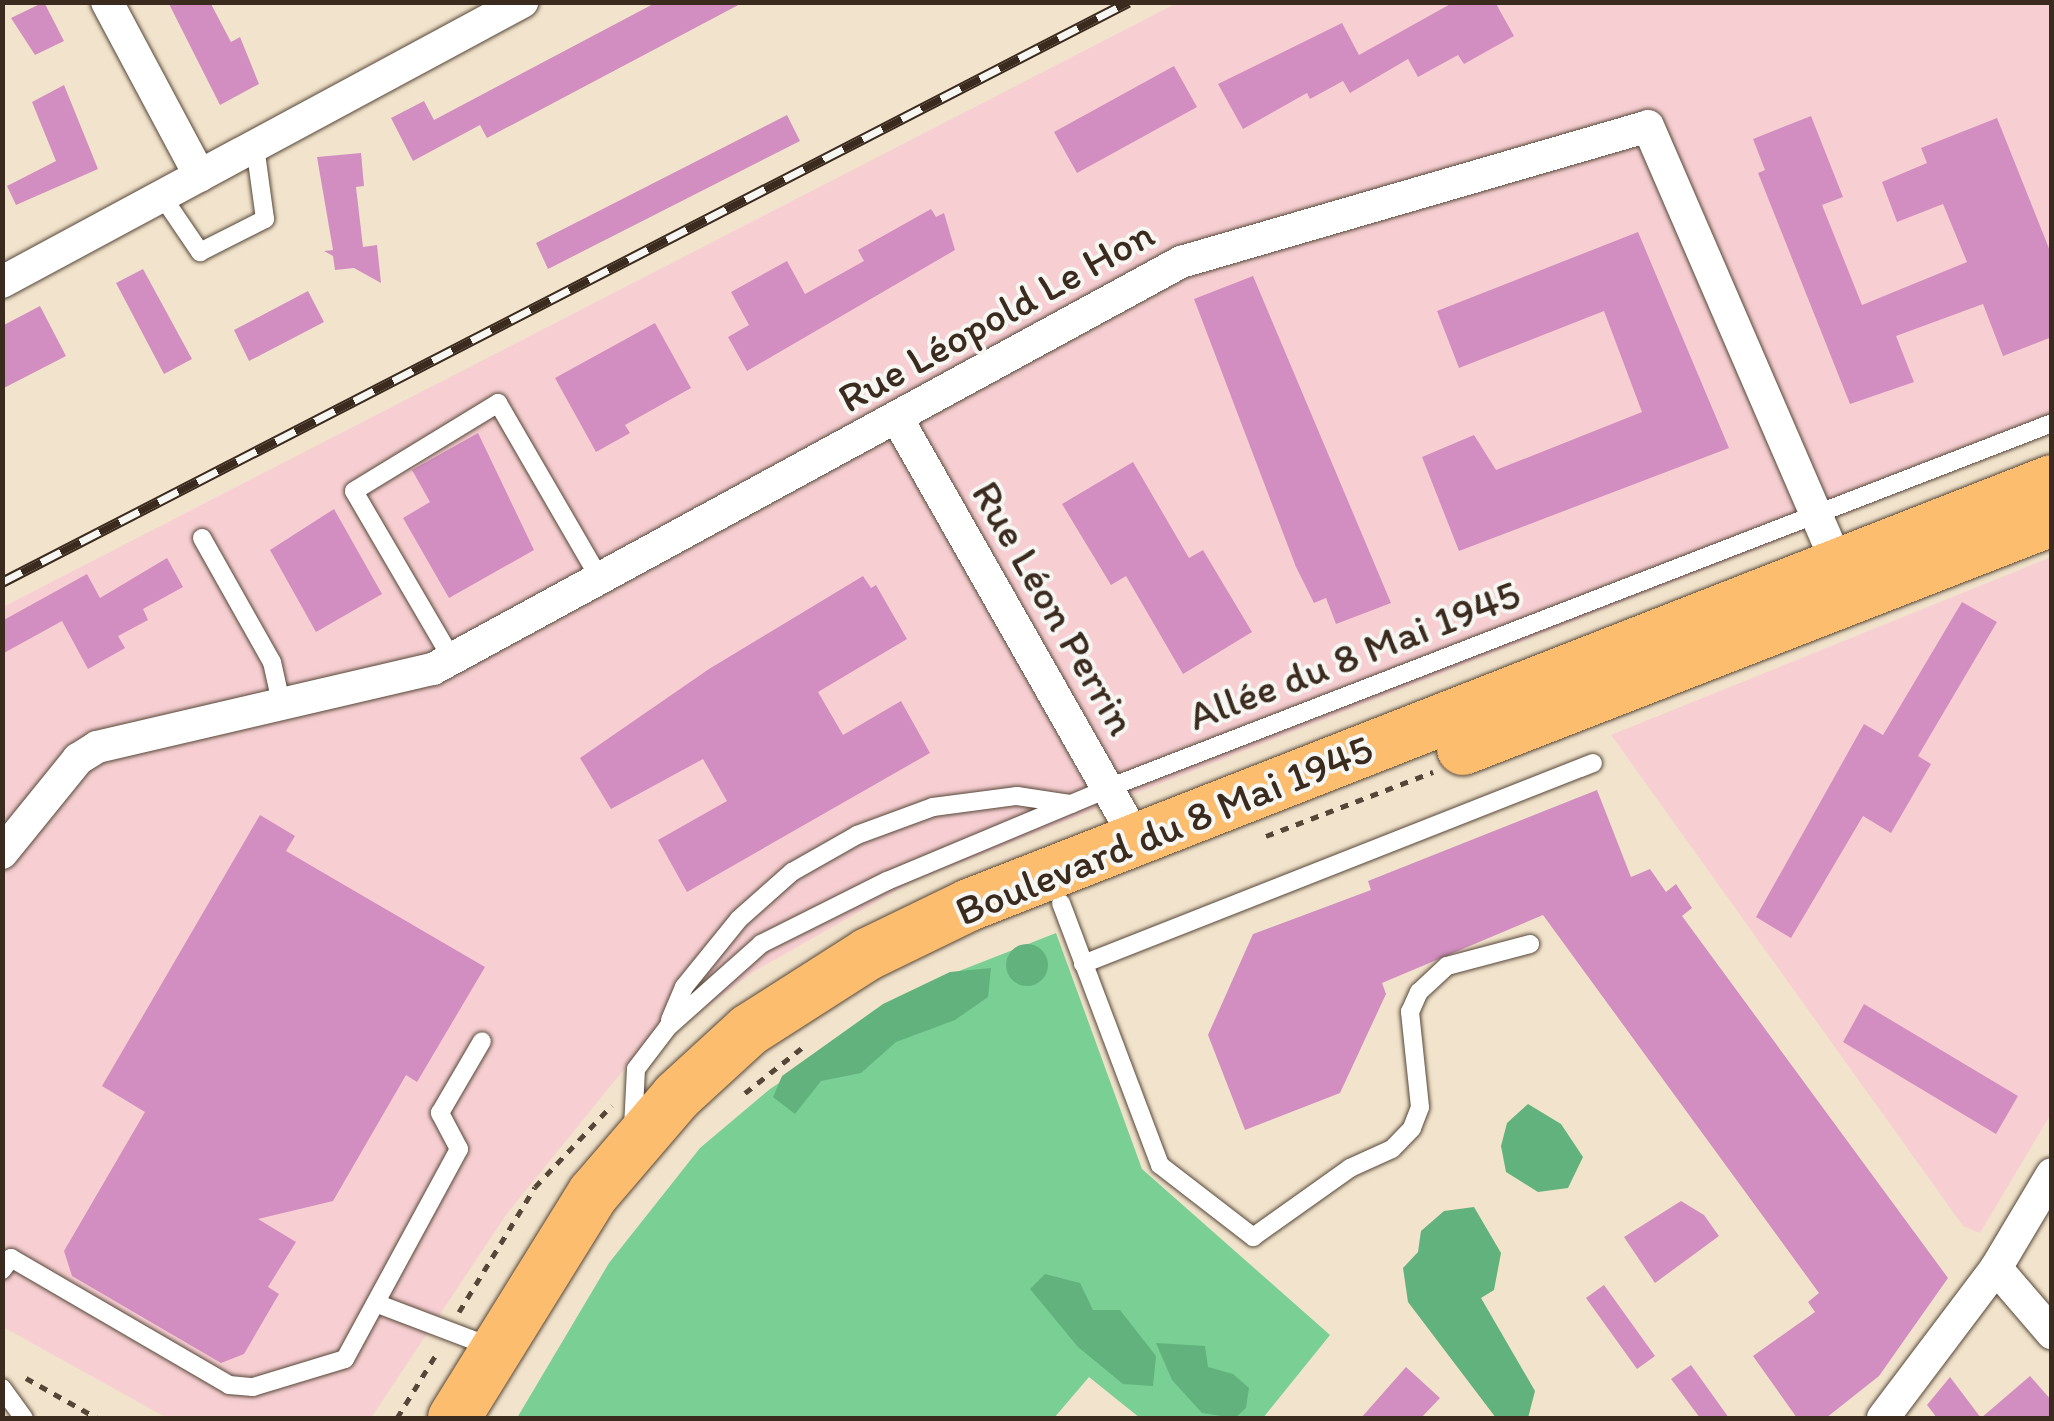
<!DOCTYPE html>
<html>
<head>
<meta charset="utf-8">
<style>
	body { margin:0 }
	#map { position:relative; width:2054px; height:1421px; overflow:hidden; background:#f2e4cc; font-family:Itim,sans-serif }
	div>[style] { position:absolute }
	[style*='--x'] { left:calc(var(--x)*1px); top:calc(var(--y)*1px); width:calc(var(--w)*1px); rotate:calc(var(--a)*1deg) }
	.built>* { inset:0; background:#f7cfd2 }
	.green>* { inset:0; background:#79cf94 }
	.forest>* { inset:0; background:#62b27e }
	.round { border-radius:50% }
	.building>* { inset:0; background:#d28ec0 }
	.path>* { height:5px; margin-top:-2.5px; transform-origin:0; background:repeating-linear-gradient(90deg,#564638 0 8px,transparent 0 16px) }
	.roads { filter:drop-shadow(0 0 2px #564638) drop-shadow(0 0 2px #564638) }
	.lane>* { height:18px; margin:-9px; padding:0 9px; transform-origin:9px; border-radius:9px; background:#fff }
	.street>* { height:32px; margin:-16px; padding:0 16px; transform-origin:16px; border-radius:16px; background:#fff }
	.primary>* { height:52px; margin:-26px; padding:0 26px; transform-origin:26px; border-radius:26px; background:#fcbd6f }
	.rail>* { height:11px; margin-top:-5.5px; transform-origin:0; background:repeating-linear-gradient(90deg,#f6f6f2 0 22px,#3b2a1e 0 44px); box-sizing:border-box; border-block:2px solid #3b2a1e }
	span { translate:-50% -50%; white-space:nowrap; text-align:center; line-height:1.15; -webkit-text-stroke:8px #f6f6f2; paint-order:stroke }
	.street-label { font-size:42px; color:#3b2a1e }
	.frame { position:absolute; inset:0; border:5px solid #3b2a1e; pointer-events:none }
</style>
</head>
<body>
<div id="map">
	<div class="built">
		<div style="clip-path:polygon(1177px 3px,2051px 3px,2051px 433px,913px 881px,753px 972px,625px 1068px,506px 1215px,371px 1418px,167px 1418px,3px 1327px,3px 607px)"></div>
		<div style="clip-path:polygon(2051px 557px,2051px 1114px,1980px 1233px,1963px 1226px,1611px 735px)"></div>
	</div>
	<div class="green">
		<div style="clip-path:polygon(1056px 933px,1142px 1169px,1330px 1335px,1263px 1418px,1140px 1418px,1089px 1377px,1054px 1418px,517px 1418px,609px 1263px,700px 1148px,770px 1089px,863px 1027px,954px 973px)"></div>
	</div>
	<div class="forest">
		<div class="round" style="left:1006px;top:944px;width:42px;height:42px"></div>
		<div style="clip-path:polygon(991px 968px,988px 997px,955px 1020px,896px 1042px,861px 1073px,821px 1081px,795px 1114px,773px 1097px,782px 1076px,883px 1004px,950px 972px)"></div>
		<div style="clip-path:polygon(1528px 1104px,1561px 1124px,1583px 1157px,1568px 1188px,1538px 1192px,1506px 1172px,1501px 1146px,1507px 1123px)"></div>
		<div style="clip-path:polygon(1474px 1207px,1501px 1253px,1494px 1290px,1481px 1298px,1535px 1391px,1528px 1418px,1496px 1418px,1408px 1302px,1403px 1268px,1418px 1252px,1421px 1231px,1444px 1211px)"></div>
		<div style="clip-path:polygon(1045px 1274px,1080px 1283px,1093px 1310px,1120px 1310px,1156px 1356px,1153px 1386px,1123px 1384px,1078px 1347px,1030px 1289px)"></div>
		<div style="clip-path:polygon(1156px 1343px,1205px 1346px,1208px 1367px,1233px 1374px,1249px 1388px,1246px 1408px,1235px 1418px,1202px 1413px,1172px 1380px)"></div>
	</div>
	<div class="building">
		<div style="clip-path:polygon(44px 2px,64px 41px,35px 55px,11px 18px)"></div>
		<div style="clip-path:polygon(168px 2px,210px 2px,231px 42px,240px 37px,259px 84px,220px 105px)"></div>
		<div style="clip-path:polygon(657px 2px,744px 2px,487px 138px,480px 125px,413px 161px,391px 118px,424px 101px,434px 120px)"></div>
		<div style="clip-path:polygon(1454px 2px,1495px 2px,1514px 36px,1464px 64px,1458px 55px,1418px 77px,1408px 59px,1350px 93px,1343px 81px,1310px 99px,1307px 93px,1243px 129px,1218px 84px,1342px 23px,1359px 55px)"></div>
		<div style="clip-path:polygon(1174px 66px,1197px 107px,1077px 173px,1054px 132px)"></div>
		<div style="clip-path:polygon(64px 85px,98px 169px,16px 205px,7px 186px,56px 161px,32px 102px)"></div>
		<div style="clip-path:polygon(787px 115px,800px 141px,548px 269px,536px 243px)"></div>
		<div style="clip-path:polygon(1811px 116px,1843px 197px,1822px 205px,1862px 305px,1967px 262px,1943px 204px,1897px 222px,1882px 182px,1927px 163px,1921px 148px,1997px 118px,2052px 256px,2052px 337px,2003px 356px,1983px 304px,1896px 336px,1914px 382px,1850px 404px,1758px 173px,1765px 170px,1753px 139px)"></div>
		<div style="clip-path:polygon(361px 153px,364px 186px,356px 187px,363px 247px,377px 245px,381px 283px,354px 268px,335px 270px,333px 256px,324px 251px,333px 250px,317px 157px)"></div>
		<div style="clip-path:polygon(931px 209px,936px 217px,944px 213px,955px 250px,747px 371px,728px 337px,749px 325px,731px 292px,787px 261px,805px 294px,864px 261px,858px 250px)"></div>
		<div style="clip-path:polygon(1638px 232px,1729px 448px,1459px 551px,1422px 457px,1474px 435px,1496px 470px,1642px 412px,1604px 311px,1459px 368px,1437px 311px)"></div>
		<div style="clip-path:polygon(143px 269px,192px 359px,164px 374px,116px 283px)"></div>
		<div style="clip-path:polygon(1253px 276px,1391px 603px,1336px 624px,1326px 598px,1314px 603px,1296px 567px,1194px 299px)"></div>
		<div style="clip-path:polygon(308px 291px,324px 322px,249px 361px,234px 330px)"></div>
		<div style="clip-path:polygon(40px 306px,66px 356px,2px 389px,2px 326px)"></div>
		<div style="clip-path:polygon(655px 323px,691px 388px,625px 425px,630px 433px,596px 452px,555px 378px)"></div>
		<div style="clip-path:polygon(478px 433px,534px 550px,449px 598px,403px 518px,430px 502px,412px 470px)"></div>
		<div style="clip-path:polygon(1133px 462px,1189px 558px,1203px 550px,1252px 632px,1183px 674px,1126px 576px,1111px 585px,1062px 504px)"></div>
		<div style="clip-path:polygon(334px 509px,382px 594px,316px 632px,270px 550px)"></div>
		<div style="clip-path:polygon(167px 558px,183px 587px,143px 609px,148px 620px,118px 636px,125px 648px,88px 669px,62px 621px,2px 654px,2px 621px,87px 574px,100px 598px)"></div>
		<div style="clip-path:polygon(863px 576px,871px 588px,876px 585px,907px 639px,818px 692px,843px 735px,901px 701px,930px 753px,687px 892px,658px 840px,727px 801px,703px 759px,611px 809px,580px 758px,709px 669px)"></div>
		<div style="clip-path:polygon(1962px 602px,1997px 622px,1918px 756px,1931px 764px,1891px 833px,1863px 816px,1791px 938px,1756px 917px,1864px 724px,1883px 735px)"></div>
		<div style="clip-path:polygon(1597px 790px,1631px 877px,1650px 869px,1666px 892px,1676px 884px,1692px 908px,1682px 916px,1948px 1278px,1879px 1376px,1826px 1418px,1797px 1418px,1753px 1356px,1815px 1312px,1808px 1302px,1819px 1293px,1543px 915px,1382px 983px,1386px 994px,1340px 1093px,1245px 1130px,1208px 1035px,1253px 934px,1371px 890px,1368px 881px)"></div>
		<div style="clip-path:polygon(260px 815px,295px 836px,286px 851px,485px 967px,417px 1082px,406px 1075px,333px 1201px,258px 1219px,296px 1242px,268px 1287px,279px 1294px,244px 1354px,221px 1363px,72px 1276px,64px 1251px,145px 1112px,102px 1086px)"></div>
		<div style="clip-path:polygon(1864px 1004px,2018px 1096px,1996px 1134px,1843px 1042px)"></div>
		<div style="clip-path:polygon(1681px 1201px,1704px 1215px,1719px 1236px,1655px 1283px,1624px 1237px)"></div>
		<div style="clip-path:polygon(1604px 1285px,1655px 1356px,1637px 1369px,1586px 1298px)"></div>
		<div style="clip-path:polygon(1691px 1365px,1729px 1418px,1700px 1418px,1671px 1379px)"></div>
		<div style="clip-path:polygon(1406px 1367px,1440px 1398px,1421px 1418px,1361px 1418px)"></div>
		<div style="clip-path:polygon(2030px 1376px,2052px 1401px,2052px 1418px,1981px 1418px)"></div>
		<div style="clip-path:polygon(1950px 1377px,1981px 1418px,1937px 1418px,1927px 1405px)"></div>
	</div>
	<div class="path">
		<div style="--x:1266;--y:836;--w:179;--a:-21"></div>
		<div style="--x:745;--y:1093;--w:74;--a:-38.4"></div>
		<div style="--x:459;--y:1312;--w:146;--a:-58.7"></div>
		<div style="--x:535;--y:1187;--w:112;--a:-46.8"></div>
		<div style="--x:26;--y:1378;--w:81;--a:29.4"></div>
		<div style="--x:397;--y:1418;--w:76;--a:-58.4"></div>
	</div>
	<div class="roads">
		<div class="lane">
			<div style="--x:162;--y:196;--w:68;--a:55.8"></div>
			<div style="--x:200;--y:252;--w:73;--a:-26.9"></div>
			<div style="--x:265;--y:219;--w:74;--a:-97.8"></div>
			<div style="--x:202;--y:538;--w:142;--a:60.6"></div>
			<div style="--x:272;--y:662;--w:46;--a:77.5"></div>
			<div style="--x:452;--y:659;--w:194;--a:-120.3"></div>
			<div style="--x:354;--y:491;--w:169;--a:-31.4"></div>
			<div style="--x:498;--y:403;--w:203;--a:59.9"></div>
			<div style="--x:1061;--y:903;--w:280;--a:69.3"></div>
			<div style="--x:1160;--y:1165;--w:118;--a:37.7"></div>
			<div style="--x:1253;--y:1237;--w:119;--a:-35.4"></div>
			<div style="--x:1350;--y:1168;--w:46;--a:-24.3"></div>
			<div style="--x:1392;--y:1149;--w:29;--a:-46"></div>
			<div style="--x:1412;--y:1128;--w:22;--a:-69"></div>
			<div style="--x:1420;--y:1107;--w:96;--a:-96"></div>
			<div style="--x:1410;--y:1012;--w:22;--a:-66"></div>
			<div style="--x:1419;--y:992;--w:38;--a:-43"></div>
			<div style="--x:1447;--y:966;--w:86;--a:-14.8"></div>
			<div style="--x:1083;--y:964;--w:548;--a:-21.51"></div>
			<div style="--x:670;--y:1020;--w:36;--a:-67"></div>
			<div style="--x:684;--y:987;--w:87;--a:-51"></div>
			<div style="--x:739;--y:919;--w:71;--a:-41.6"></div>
			<div style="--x:792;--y:872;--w:75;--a:-29.6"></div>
			<div style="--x:857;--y:835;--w:81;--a:-20.2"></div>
			<div style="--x:933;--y:807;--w:85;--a:-7.5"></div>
			<div style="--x:1017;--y:796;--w:55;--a:8.4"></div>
			<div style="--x:633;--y:1128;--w:59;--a:-87.1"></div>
			<div style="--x:636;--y:1069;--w:53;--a:-52.7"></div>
			<div style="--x:668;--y:1027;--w:125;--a:-41.7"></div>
			<div style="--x:761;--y:944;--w:141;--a:-26.6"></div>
			<div style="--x:887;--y:881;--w:248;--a:-22.7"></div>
			<div style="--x:1116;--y:785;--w:1004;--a:-21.14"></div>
			<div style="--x:2;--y:1270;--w:15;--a:-53"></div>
			<div style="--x:11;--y:1258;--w:252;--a:30.2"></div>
			<div style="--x:229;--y:1385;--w:24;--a:5"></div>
			<div style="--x:253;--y:1387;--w:96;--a:-16.9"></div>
			<div style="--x:345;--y:1359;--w:239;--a:-61.5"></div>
			<div style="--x:459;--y:1149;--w:41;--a:-117.8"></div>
			<div style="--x:440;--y:1113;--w:83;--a:-59.7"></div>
			<div style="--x:378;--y:1304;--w:124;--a:20.8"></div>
			<div style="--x:2;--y:1388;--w:37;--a:54"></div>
		</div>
		<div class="street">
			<div style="--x:107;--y:2;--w:197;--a:61.9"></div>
			<div style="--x:2;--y:282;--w:591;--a:-28.3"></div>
			<div style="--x:897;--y:418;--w:484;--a:60.4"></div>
			<div style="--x:2;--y:853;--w:121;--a:-51"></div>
			<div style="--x:78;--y:759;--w:22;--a:-32"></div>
			<div style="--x:97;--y:747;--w:345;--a:-13.1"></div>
			<div style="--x:433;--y:669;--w:852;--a:-28.55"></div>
			<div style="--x:1181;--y:262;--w:486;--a:-16.2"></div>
			<div style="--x:1648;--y:126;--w:476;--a:66.6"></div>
			<div style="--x:1996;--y:1268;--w:86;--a:49.3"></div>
			<div style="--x:1883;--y:1418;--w:188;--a:-53"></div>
			<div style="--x:1996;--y:1268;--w:109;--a:-59.2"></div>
		</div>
		<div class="primary">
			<div style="--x:1463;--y:749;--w:632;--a:-21.25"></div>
			<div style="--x:454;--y:1418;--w:264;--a:-58.2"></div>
			<div style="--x:593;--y:1194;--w:129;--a:-49.4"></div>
			<div style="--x:677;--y:1096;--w:98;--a:-42.5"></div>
			<div style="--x:749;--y:1030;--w:141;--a:-32.6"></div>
			<div style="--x:868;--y:954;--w:112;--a:-25.9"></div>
			<div style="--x:969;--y:905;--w:1163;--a:-21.38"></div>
		</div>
	</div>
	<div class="rail">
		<div style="--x:2;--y:582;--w:1267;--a:-27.25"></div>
	</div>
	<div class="street-label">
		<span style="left:996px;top:316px;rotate:-29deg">Rue Léopold Le Hon</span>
		<span style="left:1054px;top:608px;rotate:60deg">Rue Léon Perrin</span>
		<span style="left:1354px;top:655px;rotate:-21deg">Allée du 8 Mai 1945</span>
		<span style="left:1164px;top:830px;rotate:-22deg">Boulevard du 8 Mai 1945</span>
	</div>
	<div class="frame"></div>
</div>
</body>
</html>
